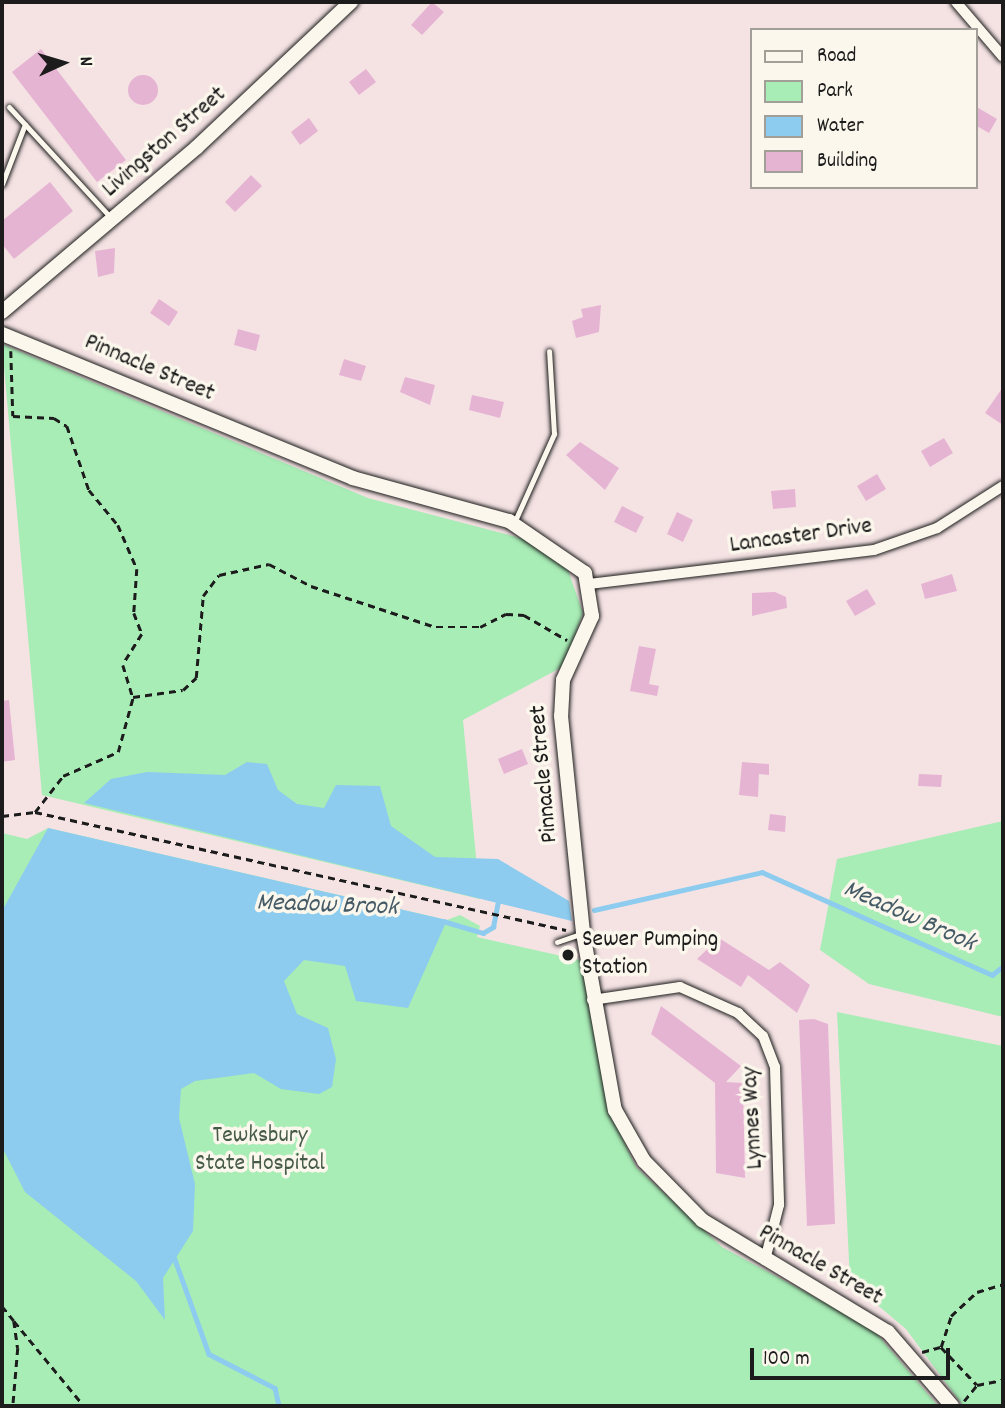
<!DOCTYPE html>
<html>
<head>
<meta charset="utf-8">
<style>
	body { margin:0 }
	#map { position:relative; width:1005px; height:1408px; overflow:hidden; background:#f5e3e4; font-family:Dekko,sans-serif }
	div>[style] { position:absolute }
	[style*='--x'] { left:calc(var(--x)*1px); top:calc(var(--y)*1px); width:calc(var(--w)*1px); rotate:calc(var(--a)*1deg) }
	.green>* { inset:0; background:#a8ecb6 }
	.water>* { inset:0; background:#8dccee }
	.stream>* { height:4.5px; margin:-2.25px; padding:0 2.25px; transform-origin:2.25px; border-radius:2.25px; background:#8dccee }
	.building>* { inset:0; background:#e6b4d3 }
	.round { border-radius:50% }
	.path>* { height:2.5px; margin-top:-1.25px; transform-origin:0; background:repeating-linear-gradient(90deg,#1c1c1c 0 7px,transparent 0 12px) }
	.roads { filter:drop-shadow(0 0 2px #1c1c1c) drop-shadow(0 0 2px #1c1c1c) }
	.service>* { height:5px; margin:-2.5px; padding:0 2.5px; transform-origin:2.5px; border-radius:2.5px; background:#fbf7ec }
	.minor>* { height:10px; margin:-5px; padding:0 5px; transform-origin:5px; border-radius:5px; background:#fbf7ec }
	.tertiary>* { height:14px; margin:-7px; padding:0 7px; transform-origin:7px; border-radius:7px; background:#fbf7ec }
	.dots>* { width:19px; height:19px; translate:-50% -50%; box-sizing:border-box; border:4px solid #fbf7ec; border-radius:50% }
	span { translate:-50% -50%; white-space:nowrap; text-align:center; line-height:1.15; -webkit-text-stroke:7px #fbf7ec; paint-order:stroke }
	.street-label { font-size:24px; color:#1c1c1c }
	.poi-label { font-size:24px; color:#1c1c1c }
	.left { translate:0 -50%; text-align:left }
	.park-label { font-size:24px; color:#465a4a }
	.water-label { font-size:26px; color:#445a66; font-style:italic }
	.frame { position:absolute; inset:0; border:4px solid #1c1c1c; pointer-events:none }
	.legend { position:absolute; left:750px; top:28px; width:228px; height:161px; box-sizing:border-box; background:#fbf7ec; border:2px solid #a29f99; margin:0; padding:9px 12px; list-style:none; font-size:21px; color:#1c1c1c }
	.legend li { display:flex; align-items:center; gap:14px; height:35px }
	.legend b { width:35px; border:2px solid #a29f99 }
	.north { position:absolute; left:28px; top:28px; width:70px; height:70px; -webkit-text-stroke:5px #fbf7ec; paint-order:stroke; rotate:86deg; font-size:19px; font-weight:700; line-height:28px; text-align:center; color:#1c1c1c }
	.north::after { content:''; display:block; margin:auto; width:24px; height:32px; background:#1c1c1c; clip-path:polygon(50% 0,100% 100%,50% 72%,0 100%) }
	.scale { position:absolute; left:750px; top:1348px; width:200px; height:32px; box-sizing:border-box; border:4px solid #1c1c1c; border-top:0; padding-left:9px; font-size:21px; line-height:24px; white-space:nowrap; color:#1c1c1c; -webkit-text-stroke:5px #fbf7ec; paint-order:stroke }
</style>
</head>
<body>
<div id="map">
	<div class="green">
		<div style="clip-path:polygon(2px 344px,368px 498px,524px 539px,568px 570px,583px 613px,564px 666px,463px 720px,480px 899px,42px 795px)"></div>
		<div style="clip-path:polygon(1003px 821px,1003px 1017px,869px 984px,820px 950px,837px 859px)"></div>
		<div style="clip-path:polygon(48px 828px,447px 920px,460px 915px,480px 926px,477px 937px,584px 961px,610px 1112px,636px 1167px,722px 1247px,872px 1328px,938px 1406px,2px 1406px,2px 833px,27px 839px)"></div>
		<div style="clip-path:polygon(837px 1012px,1003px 1046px,1003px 1406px,963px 1406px,906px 1329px,850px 1282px)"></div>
	</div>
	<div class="water">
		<div style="clip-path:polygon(247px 762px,267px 764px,278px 790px,297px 804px,324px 808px,336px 785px,380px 786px,391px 826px,435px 857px,498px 859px,569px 901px,572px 921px,84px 803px,111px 779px,147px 772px,225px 775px)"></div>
		<div style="clip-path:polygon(48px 828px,447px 920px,408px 1008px,356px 1001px,345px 966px,304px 960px,284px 981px,297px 1014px,328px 1028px,336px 1059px,332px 1087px,319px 1094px,281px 1089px,254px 1073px,195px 1081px,181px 1089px,179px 1118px,195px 1184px,193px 1231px,163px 1278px,165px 1320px,136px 1281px,25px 1192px,2px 1147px,2px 911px)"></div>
	</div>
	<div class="stream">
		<div style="--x:594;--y:910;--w:172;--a:-12.7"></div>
		<div style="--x:762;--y:872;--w:252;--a:24.1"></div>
		<div style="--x:992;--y:975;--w:14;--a:-39"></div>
		<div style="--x:443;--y:921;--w:42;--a:16.7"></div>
		<div style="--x:483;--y:933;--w:12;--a:-31"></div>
		<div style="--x:493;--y:927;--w:32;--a:-79"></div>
		<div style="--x:173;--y:1254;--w:106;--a:70.2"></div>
		<div style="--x:209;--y:1354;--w:74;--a:27.3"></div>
		<div style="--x:275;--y:1388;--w:18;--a:77"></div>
	</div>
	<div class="building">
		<div style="clip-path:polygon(432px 2px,444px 12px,422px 35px,411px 25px)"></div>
		<div style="clip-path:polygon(41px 49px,126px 160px,97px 182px,12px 72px)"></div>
		<div style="clip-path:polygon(366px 69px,376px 82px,359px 95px,349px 82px)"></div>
		<div class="round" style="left:128px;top:75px;width:30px;height:30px"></div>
		<div style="clip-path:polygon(975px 106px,997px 119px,989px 133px,975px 125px)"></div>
		<div style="clip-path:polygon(309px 118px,318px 131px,300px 145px,291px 132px)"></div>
		<div style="clip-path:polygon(251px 175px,262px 186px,235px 212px,225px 202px)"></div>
		<div style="clip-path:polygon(50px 182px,73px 211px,14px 259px,2px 244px,2px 221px)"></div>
		<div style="clip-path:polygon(115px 248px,114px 273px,98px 277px,95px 251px)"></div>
		<div style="clip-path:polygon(159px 299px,178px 312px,169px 326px,150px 313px)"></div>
		<div style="clip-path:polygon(601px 305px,599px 332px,576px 338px,572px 321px,583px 317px,581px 309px)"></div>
		<div style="clip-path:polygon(238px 329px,260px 335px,256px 351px,234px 345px)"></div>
		<div style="clip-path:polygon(344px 359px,366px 366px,361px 381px,339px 375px)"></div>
		<div style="clip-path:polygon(405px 377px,435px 385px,430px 405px,400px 392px)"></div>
		<div style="clip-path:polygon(1003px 387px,1003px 425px,985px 413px)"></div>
		<div style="clip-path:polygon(472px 395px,504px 402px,500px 418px,469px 410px)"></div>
		<div style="clip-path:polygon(944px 438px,953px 453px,930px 467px,921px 451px)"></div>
		<div style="clip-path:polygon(580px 442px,619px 468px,605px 490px,566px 455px)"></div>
		<div style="clip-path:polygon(877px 474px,886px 489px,866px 501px,857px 486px)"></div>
		<div style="clip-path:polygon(795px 489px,796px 507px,773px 509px,771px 491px)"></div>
		<div style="clip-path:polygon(622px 506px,644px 517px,636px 533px,614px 522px)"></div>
		<div style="clip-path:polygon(677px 512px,693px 520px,683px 542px,667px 534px)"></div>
		<div style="clip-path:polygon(952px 574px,957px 591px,925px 599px,921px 584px)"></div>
		<div style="clip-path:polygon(867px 589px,876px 604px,855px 616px,846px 601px)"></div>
		<div style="clip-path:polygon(775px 592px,786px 597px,787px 608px,752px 616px,752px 593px)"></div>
		<div style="clip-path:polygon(639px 646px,656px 649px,649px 684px,659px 686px,657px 696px,630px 691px)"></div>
		<div style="clip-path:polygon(9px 700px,15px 760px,2px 762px,2px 701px)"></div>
		<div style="clip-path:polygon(522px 749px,528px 764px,504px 774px,498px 759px)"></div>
		<div style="clip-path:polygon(742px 762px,769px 764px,769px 775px,759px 774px,758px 797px,739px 795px)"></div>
		<div style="clip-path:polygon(919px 774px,942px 775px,941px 787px,918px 786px)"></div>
		<div style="clip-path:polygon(770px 814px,786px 816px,785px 832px,768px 830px)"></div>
		<div style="clip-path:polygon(719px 938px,769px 970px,780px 962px,810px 985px,797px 1013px,748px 975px,741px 987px,697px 959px)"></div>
		<div style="clip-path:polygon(661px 1006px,741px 1066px,726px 1082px,743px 1083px,745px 1178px,716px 1173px,715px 1083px,651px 1034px)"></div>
		<div style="clip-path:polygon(814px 1019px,828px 1024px,835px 1224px,807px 1226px,799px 1020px)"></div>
	</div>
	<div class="path">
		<div style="--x:11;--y:351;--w:65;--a:88.2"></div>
		<div style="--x:13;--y:416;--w:41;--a:2.8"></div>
		<div style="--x:54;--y:418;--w:15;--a:32"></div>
		<div style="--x:67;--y:426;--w:68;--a:71"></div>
		<div style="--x:89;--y:490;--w:45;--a:50.4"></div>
		<div style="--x:118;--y:525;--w:48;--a:66.6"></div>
		<div style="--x:137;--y:569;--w:44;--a:93.9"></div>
		<div style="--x:134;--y:613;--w:22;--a:69"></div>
		<div style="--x:142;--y:634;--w:36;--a:122"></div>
		<div style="--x:123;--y:665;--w:34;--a:73"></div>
		<div style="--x:35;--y:812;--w:46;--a:-52.1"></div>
		<div style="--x:63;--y:776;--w:60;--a:-23.6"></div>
		<div style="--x:118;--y:752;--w:57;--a:-74.7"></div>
		<div style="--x:133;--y:697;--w:50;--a:-8"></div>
		<div style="--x:183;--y:690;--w:18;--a:-43"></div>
		<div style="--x:196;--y:678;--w:82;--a:-85.1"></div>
		<div style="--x:203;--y:596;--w:26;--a:-53"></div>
		<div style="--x:219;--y:575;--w:51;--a:-12.4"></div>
		<div style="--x:269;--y:564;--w:47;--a:27.6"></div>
		<div style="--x:311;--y:586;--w:132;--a:18.2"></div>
		<div style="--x:436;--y:627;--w:44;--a:0"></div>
		<div style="--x:480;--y:627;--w:29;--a:-27"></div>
		<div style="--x:506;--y:614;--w:18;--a:3"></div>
		<div style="--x:524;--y:615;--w:50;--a:30.2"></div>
		<div style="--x:2;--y:816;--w:33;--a:-7"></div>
		<div style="--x:35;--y:812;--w:544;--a:12.53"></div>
		<div style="--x:2;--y:1306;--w:19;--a:51"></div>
		<div style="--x:14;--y:1321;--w:27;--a:82"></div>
		<div style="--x:18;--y:1348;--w:58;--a:94.9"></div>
		<div style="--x:14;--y:1321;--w:110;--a:50.5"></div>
		<div style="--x:941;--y:1347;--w:33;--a:-72"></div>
		<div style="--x:951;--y:1316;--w:35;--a:-43"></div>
		<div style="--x:977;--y:1292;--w:27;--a:-17"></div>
		<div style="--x:922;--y:1352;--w:20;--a:-15"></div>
		<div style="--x:941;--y:1347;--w:52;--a:46.5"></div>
		<div style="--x:964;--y:1401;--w:21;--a:-51"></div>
		<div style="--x:977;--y:1385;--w:26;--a:-11"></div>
	</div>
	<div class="roads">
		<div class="service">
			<div style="--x:9;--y:107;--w:149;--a:47.4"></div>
			<div style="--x:2;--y:184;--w:64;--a:-69"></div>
			<div style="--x:514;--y:523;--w:98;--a:-65.8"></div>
			<div style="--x:554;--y:434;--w:83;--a:-93.4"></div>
			<div style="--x:557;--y:942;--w:28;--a:-19"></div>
		</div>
		<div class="minor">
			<div style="--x:956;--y:2;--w:72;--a:49.5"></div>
			<div style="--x:589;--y:584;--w:287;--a:-6.8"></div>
			<div style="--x:874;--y:550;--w:67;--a:-19.2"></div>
			<div style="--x:937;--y:528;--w:78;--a:-32.5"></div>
			<div style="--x:592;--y:1000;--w:89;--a:-8.4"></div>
			<div style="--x:680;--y:987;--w:64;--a:24.1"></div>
			<div style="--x:738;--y:1013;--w:34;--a:43"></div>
			<div style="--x:763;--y:1036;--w:33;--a:69"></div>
			<div style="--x:775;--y:1067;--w:138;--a:88.3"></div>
			<div style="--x:779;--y:1205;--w:57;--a:104.3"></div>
		</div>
		<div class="tertiary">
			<div style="--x:2;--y:312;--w:255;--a:-40.2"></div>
			<div style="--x:197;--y:147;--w:212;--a:-43.3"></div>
			<div style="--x:2;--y:334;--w:379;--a:22.3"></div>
			<div style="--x:353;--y:478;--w:162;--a:15.4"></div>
			<div style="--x:509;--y:521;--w:92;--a:34.4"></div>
			<div style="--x:585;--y:573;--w:44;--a:80.8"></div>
			<div style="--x:592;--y:616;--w:70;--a:114.4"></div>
			<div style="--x:563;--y:680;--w:36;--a:93"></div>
			<div style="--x:561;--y:716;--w:218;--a:84.2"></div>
			<div style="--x:583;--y:933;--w:180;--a:79.8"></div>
			<div style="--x:615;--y:1110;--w:59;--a:60.4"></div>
			<div style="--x:644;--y:1161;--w:83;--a:45.5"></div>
			<div style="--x:702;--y:1220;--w:217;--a:31.1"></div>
			<div style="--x:888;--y:1332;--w:98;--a:49.1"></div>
		</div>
	</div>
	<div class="dots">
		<div style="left:568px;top:955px;background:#1c1c1c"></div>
	</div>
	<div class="street-label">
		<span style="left:165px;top:143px;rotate:-41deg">Livingston Street</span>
		<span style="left:149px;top:369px;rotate:23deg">Pinnacle Street</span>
		<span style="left:801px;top:537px;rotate:-8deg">Lancaster Drive</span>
		<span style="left:545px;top:774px;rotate:-95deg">Pinnacle Street</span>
		<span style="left:754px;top:1118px;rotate:-93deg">Lynnes Way</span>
		<span style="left:820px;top:1266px;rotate:30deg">Pinnacle Street</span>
	</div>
	<div class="poi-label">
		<span class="left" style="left:582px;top:955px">Sewer Pumping<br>Station</span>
	</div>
	<div class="park-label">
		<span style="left:260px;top:1151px">Tewksbury<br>State Hospital</span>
	</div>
	<div class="water-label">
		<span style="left:327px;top:906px;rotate:2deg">Meadow Brook</span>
		<span style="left:909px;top:917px;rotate:24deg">Meadow Brook</span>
	</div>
	<div class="frame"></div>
	<ul class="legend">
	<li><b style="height:9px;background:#fbf7ec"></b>Road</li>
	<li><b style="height:19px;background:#a8ecb6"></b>Park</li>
	<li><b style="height:19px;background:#8dccee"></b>Water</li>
	<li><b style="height:19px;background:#e6b4d3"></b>Building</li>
	</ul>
	<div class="north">N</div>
	<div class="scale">100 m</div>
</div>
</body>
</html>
